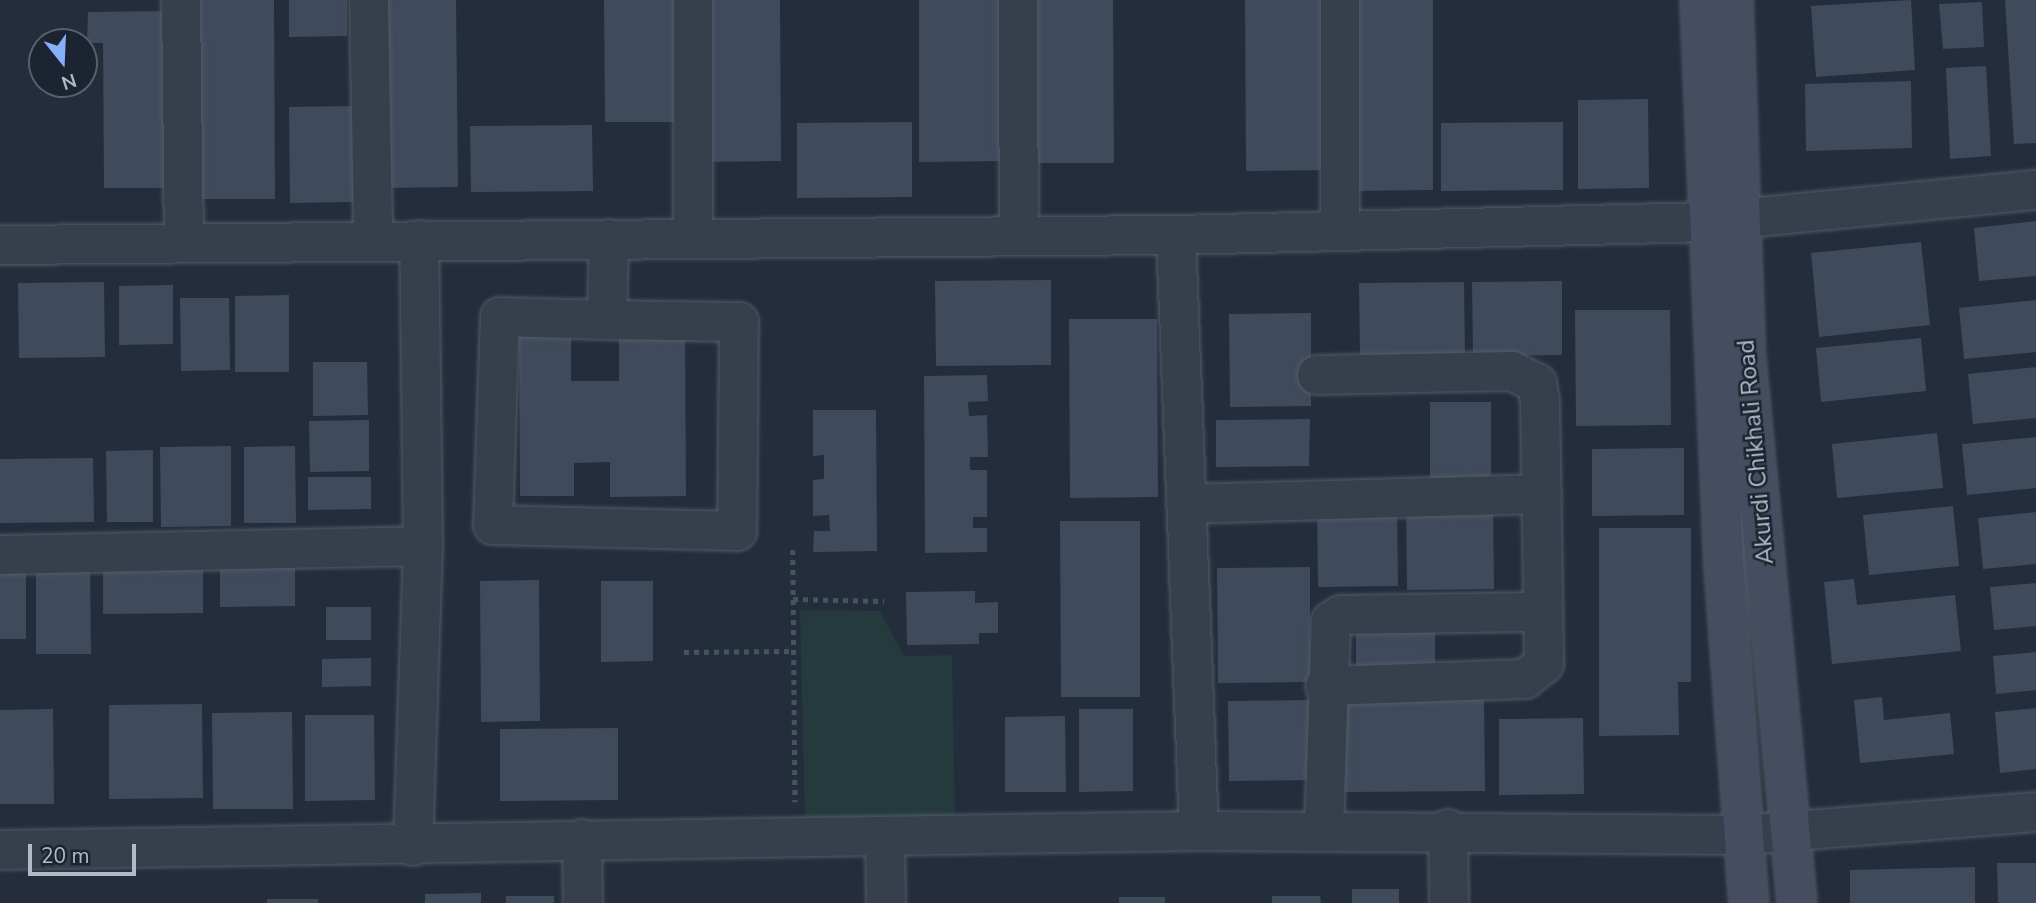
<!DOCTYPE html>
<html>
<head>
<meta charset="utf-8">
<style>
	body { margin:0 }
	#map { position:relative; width:2036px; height:903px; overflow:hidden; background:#232d3c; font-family:"Nunito Sans",sans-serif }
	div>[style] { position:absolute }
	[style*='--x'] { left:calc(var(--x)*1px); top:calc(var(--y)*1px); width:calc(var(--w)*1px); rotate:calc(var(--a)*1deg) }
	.green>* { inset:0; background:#253a3d }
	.building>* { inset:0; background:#3f4b5c }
	.path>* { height:4.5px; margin-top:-2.25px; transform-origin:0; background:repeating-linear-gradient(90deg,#43575b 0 5px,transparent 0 10px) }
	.roads { filter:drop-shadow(0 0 2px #525a67) drop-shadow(0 0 2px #525a67) }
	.street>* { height:38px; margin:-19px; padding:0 19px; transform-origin:19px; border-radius:19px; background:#373f4d }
	.secondary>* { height:38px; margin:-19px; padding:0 19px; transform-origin:19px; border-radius:19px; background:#454e60 }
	span { translate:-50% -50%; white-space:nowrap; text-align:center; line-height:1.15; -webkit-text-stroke:5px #1c2431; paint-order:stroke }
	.street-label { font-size:24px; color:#b2bac8 }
	.north { position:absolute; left:28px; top:28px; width:70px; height:70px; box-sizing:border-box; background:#1c2431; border:2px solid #58606d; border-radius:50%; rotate:162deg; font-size:19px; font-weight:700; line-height:28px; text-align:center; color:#b2bac8 }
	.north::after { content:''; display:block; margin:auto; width:24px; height:32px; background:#86aef9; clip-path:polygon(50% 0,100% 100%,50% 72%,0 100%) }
	.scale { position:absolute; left:28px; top:844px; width:108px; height:32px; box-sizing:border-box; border:4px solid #b2bac8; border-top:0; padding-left:9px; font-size:21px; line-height:24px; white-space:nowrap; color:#b2bac8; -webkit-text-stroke:5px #1c2431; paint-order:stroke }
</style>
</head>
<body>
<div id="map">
	<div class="green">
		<div style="clip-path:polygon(800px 610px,880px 611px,904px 656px,952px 655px,955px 818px,805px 823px)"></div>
	</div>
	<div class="building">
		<div style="clip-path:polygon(194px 0,274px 0,275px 199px,195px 199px)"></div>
		<div style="clip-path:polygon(289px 0,347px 0,347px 36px,289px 37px)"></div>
		<div style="clip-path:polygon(382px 0,456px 0,458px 187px,383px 188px)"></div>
		<div style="clip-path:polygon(604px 0,688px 0,688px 122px,605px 122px)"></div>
		<div style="clip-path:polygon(698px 0,780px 0,781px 161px,698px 162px)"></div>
		<div style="clip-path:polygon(919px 0,1010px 0,1011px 161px,919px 162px)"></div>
		<div style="clip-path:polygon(1031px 0,1113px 0,1114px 163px,1032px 163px)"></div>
		<div style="clip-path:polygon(1245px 0,1331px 0,1332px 170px,1246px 171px)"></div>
		<div style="clip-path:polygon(1350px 0,1433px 0,1433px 190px,1351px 191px)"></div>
		<div style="clip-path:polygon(1911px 0,1915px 70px,1816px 77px,1811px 6px)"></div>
		<div style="clip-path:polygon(2005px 0,2036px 0,2036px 143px,2014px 144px)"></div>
		<div style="clip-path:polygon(1982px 2px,1984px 47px,1943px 49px,1939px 4px)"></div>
		<div style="clip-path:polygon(169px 11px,169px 188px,104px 188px,103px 43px,87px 43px,88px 12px)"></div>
		<div style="clip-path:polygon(1986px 66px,1991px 156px,1950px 159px,1946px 68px)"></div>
		<div style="clip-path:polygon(1911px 81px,1912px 148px,1806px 151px,1805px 84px)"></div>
		<div style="clip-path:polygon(1648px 99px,1649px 188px,1578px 189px,1578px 100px)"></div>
		<div style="clip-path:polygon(355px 106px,355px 202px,290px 203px,289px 107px)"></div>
		<div style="clip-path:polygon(912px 122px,912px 197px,797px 198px,797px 123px)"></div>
		<div style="clip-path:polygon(1563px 122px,1563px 190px,1441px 191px,1441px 123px)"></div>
		<div style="clip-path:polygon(592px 125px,593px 191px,471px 192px,470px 126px)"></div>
		<div style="clip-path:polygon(2036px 221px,2036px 276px,1979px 281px,1974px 228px)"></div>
		<div style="clip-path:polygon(1921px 242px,1930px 325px,1819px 337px,1811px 253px)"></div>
		<div style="clip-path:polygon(1051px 280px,1051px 365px,936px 366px,935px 281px)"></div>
		<div style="clip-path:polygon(1562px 281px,1562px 355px,1473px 356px,1472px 282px)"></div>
		<div style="clip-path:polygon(104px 282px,105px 357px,19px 358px,18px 283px)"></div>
		<div style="clip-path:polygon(1464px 282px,1465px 355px,1360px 356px,1359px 283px)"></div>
		<div style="clip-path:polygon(173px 285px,173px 344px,119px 345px,119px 286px)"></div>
		<div style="clip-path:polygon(289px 295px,289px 372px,235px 372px,235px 296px)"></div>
		<div style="clip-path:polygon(180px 298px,229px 298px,230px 370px,181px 371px)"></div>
		<div style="clip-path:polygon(2036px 300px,2036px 352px,1964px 359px,1959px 308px)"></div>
		<div style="clip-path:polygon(1575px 310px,1670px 310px,1671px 425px,1576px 426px)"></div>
		<div style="clip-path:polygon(1311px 313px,1311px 406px,1230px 407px,1229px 314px)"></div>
		<div style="clip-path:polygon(1069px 319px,1157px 319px,1158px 497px,1070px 498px)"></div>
		<div style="clip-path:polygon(519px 331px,571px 331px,571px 381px,619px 381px,619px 332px,685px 331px,686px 496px,610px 497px,610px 462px,574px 463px,574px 496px,520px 496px)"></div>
		<div style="clip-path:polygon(1921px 338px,1926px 391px,1821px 402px,1816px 348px)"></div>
		<div style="clip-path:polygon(313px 362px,367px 362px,368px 415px,313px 416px)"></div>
		<div style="clip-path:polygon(2036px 367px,2036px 418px,1973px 424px,1968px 374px)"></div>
		<div style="clip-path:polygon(987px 375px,988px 401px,968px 402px,969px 416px,987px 415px,988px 457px,970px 457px,970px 470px,987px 470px,987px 517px,973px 517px,973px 528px,987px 528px,987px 552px,925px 553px,924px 376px)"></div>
		<div style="clip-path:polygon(1430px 402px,1491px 402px,1491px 481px,1430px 481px)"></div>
		<div style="clip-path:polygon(813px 410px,876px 410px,877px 551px,813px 552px,814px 531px,830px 531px,829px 515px,813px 516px,813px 480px,824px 479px,824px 455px,813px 456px)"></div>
		<div style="clip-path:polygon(1310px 419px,1309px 466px,1216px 467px,1216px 420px)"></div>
		<div style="clip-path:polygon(369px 420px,369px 471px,310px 472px,309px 421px)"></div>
		<div style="clip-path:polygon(1937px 433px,1943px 488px,1837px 498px,1832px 444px)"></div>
		<div style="clip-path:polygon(2036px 437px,2036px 488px,1967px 495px,1962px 444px)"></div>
		<div style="clip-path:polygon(231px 446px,231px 526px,161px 527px,160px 447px)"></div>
		<div style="clip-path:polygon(295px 446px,296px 523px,244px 523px,244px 447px)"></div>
		<div style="clip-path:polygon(1684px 448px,1684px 515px,1592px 516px,1592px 449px)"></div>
		<div style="clip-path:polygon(153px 450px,153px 522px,107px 522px,106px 451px)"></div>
		<div style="clip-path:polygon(93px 458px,94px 522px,0 523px,0 459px)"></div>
		<div style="clip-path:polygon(308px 477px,371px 477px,371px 509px,308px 510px)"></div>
		<div style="clip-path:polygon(1406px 499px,1493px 499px,1494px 589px,1407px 590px)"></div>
		<div style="clip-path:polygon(1397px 505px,1398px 586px,1318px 587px,1317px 506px)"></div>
		<div style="clip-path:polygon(1953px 506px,1959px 566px,1869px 575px,1863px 515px)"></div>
		<div style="clip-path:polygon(2036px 512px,2036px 564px,1983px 569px,1978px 518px)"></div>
		<div style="clip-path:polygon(1060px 521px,1140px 521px,1140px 697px,1061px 697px)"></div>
		<div style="clip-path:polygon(1599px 528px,1691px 528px,1691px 682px,1678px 682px,1679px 735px,1599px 736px)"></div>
		<div style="clip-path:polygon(203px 557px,203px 613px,103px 614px,103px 558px)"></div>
		<div style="clip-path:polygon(220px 558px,295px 558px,295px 606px,220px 607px)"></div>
		<div style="clip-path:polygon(0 564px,26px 564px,26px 639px,0 639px)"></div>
		<div style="clip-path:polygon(36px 565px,90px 565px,91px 654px,36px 654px)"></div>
		<div style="clip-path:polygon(1310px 567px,1310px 682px,1218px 683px,1217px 568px)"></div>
		<div style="clip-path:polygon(1854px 579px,1857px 605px,1955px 595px,1961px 651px,1832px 664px,1824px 582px)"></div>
		<div style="clip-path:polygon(539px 580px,540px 721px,481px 722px,480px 581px)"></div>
		<div style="clip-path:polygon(601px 581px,653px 581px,653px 661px,601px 662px)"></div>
		<div style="clip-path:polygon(2036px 583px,2036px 626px,1994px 630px,1990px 587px)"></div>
		<div style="clip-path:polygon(975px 591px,975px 603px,998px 602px,998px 633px,979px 633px,979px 644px,907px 645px,906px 592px)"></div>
		<div style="clip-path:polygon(326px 607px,371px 607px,371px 640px,326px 640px)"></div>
		<div style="clip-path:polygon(1435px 621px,1435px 673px,1356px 674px,1356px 622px)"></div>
		<div style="clip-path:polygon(2036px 652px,2036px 690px,1996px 694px,1993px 656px)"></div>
		<div style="clip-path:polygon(371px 658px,371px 686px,322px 687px,322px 659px)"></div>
		<div style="clip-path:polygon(1882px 697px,1884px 720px,1950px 713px,1954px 754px,1860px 763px,1854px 700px)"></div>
		<div style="clip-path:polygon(1484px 698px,1485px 791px,1344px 792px,1343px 699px)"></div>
		<div style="clip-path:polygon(1321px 700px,1322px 780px,1229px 781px,1228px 701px)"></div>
		<div style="clip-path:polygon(202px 704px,203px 798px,109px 799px,109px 705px)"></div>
		<div style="clip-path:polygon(2036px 708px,2036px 769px,2000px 773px,1995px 712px)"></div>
		<div style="clip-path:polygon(53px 709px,54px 804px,0 804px,0 710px)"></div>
		<div style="clip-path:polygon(1079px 709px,1133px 709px,1133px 791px,1079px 792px)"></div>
		<div style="clip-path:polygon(292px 712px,293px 809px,213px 809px,212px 713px)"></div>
		<div style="clip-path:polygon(305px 715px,374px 715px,375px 800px,305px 801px)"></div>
		<div style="clip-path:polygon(1065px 716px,1066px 792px,1005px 792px,1005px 717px)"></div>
		<div style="clip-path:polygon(1583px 718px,1584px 794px,1499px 795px,1499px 719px)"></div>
		<div style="clip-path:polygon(618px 728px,618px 800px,500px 801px,500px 729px)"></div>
		<div style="clip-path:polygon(1997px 863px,2036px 863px,2036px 903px,1998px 903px)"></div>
		<div style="clip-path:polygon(1975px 867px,1975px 903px,1850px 903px,1850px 870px)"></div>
		<div style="clip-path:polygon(1352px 889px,1399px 889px,1399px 903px,1352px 903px)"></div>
		<div style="clip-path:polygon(481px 893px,481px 903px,425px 903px,425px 894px)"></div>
		<div style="clip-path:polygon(506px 896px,554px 896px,554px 903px,506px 903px)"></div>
		<div style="clip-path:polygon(1272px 896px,1320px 896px,1321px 903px,1272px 903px)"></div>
		<div style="clip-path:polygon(1119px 897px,1165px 897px,1165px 903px,1119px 903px)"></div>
		<div style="clip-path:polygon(267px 899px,318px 899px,318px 903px,267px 903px)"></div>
	</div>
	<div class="path">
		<div style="--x:793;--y:550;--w:252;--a:89.5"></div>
		<div style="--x:793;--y:599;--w:91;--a:1.3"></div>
		<div style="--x:684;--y:652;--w:110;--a:-0.5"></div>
	</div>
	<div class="roads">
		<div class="street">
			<div style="--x:181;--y:0;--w:243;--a:89.3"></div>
			<div style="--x:369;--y:0;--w:241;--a:89"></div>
			<div style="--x:1018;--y:0;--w:236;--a:89.8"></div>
			<div style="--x:1340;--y:0;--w:231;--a:90"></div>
			<div style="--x:1176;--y:235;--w:596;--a:87.79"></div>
			<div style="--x:693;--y:239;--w:239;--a:-90"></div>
			<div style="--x:0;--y:245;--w:1176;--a:-0.49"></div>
			<div style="--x:1176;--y:235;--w:531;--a:-1.4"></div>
			<div style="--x:1707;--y:222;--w:331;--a:-5.6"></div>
			<div style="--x:607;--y:320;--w:132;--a:0.9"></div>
			<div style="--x:739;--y:322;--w:209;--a:90.5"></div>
			<div style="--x:737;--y:531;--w:244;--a:-178.6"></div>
			<div style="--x:493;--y:525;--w:208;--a:-88.1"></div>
			<div style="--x:500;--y:317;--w:107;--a:1.6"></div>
			<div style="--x:607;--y:320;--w:81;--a:-88.6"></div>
			<div style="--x:1317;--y:375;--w:195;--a:-1.2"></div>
			<div style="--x:1512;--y:371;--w:28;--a:26"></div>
			<div style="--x:1537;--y:383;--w:18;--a:81"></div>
			<div style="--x:1540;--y:401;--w:263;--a:89.1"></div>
			<div style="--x:1544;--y:664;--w:24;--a:142"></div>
			<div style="--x:1525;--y:679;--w:200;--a:178"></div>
			<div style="--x:1186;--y:504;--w:356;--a:-1.6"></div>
			<div style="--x:0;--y:555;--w:423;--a:-1.2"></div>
			<div style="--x:1448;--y:829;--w:74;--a:89.2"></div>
			<div style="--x:1324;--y:831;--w:210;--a:-88.1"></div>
			<div style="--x:1331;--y:621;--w:12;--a:-31"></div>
			<div style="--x:1341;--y:615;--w:202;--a:-0.9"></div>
			<div style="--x:885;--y:838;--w:65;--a:89.1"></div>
			<div style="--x:582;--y:839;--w:64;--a:89.1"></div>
			<div style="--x:413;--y:846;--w:300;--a:-88.1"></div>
			<div style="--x:423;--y:546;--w:306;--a:-90.7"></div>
			<div style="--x:0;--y:850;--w:1199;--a:-0.91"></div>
			<div style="--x:1199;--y:831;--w:544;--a:0.42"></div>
			<div style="--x:1743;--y:835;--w:294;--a:-4.5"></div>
		</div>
		<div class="secondary">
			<div style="--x:1700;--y:0;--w:566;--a:87.57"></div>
			<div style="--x:1724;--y:565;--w:339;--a:85.8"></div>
			<div style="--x:1733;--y:0;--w:349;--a:88"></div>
			<div style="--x:1745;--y:349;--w:556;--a:84.64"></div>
		</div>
	</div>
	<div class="street-label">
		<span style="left:1756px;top:452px;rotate:-95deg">Akurdi Chikhali Road</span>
	</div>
	<div class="north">N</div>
	<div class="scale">20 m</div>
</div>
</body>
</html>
